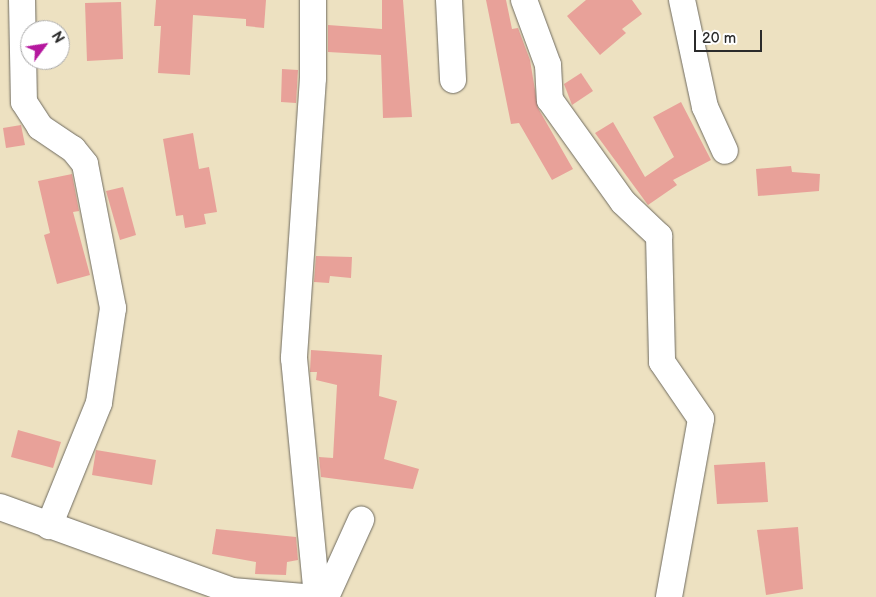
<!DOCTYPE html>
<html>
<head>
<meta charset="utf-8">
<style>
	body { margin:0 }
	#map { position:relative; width:876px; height:597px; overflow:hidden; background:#ede1c1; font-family:"Balsamiq Sans",sans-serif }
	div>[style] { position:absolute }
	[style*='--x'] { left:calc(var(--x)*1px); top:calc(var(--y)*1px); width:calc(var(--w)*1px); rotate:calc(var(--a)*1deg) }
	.building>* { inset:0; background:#e8a199 }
	.roads { filter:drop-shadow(0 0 1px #6f6b60) drop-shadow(0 0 1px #6f6b60) }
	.minor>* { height:26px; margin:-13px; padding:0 13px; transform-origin:13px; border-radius:13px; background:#fff }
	span { translate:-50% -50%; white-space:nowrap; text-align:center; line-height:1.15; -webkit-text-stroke:4px #fff; paint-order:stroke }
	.north { position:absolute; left:20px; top:20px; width:50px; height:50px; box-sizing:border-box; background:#fff; border:1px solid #aaa; border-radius:50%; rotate:59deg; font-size:14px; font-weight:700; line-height:20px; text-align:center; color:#2b2b2b }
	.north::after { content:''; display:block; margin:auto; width:18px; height:22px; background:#b5179e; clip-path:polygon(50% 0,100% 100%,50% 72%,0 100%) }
	.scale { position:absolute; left:694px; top:30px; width:68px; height:22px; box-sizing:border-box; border:2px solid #2b2b2b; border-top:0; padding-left:6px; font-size:15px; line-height:18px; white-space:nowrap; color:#2b2b2b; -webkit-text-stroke:4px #fff; paint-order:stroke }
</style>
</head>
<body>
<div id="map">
	<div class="building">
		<div style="clip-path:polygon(156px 0,266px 0,264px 28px,246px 26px,246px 19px,193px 15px,190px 75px,158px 73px,161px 26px,154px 26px)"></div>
		<div style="clip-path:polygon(382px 0,403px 0,412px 117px,383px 118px,381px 55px,328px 52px,328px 25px,382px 29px)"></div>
		<div style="clip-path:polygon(486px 0,506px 0,512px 29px,518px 28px,530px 60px,538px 108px,573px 169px,552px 180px,519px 123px,511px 124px)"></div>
		<div style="clip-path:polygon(586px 0,632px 0,642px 14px,622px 29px,626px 33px,600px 55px,567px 16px)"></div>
		<div style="clip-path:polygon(121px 2px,123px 59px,87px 61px,85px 3px)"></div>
		<div style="clip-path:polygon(282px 69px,298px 70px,296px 103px,281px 102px)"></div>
		<div style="clip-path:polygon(581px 73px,593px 91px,572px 105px,564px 84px)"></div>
		<div style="clip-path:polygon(681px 102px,711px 160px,673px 180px,677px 185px,648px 205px,595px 133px,613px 122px,645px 177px,674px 157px,653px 117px)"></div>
		<div style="clip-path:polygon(21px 125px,25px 145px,6px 148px,3px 128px)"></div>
		<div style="clip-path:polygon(193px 133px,199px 169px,209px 167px,217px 212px,204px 214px,206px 224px,185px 228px,183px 215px,176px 216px,163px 139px)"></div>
		<div style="clip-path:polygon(791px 166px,792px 172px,820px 174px,819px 191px,758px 196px,756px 169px)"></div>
		<div style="clip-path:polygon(72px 174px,79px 211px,73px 212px,90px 275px,57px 284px,44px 235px,50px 233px,38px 181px)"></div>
		<div style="clip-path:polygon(123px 187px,136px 235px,120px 240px,106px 191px)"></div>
		<div style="clip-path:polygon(316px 256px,352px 257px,351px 278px,330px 276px,329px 283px,314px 282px)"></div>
		<div style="clip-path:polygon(311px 350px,382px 355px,379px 396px,397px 401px,384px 459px,419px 469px,413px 489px,321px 477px,319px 457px,333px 458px,337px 385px,316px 380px,317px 372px,310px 372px)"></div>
		<div style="clip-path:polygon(18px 430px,61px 442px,53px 468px,11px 457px)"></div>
		<div style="clip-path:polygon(96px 450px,156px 460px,152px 485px,92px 475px)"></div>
		<div style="clip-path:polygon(765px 462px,768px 502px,717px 504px,714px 465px)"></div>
		<div style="clip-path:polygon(798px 527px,803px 589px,766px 595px,757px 530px)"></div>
		<div style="clip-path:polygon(216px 529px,296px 537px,298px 560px,287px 562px,286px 575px,255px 574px,256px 562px,212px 554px)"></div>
	</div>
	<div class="roads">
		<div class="minor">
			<div style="--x:22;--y:0;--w:102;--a:88.9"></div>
			<div style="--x:24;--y:102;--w:30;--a:57"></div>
			<div style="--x:40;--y:127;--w:40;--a:34"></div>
			<div style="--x:73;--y:149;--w:19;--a:51"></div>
			<div style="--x:85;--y:164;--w:147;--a:79"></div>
			<div style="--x:113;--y:308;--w:96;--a:98.4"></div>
			<div style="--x:99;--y:403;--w:133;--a:112.1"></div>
			<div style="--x:313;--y:0;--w:78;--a:90"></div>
			<div style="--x:313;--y:78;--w:281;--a:93.9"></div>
			<div style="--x:294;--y:358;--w:240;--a:84.5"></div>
			<div style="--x:449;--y:0;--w:80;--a:87.1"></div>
			<div style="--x:524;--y:0;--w:69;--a:69.7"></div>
			<div style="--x:548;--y:65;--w:35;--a:87"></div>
			<div style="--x:550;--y:100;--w:125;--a:54.4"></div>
			<div style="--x:623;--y:202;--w:50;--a:43.4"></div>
			<div style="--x:659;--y:236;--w:126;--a:88.6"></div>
			<div style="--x:662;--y:362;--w:69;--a:55.6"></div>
			<div style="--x:701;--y:419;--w:181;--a:100.2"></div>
			<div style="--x:682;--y:0;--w:109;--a:77.9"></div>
			<div style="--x:705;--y:107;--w:48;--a:65.6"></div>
			<div style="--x:0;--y:507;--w:247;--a:19.9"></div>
			<div style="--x:232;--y:591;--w:72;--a:4.8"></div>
			<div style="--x:326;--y:597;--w:85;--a:-65.6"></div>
		</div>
	</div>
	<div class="north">N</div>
	<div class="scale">20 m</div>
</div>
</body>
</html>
